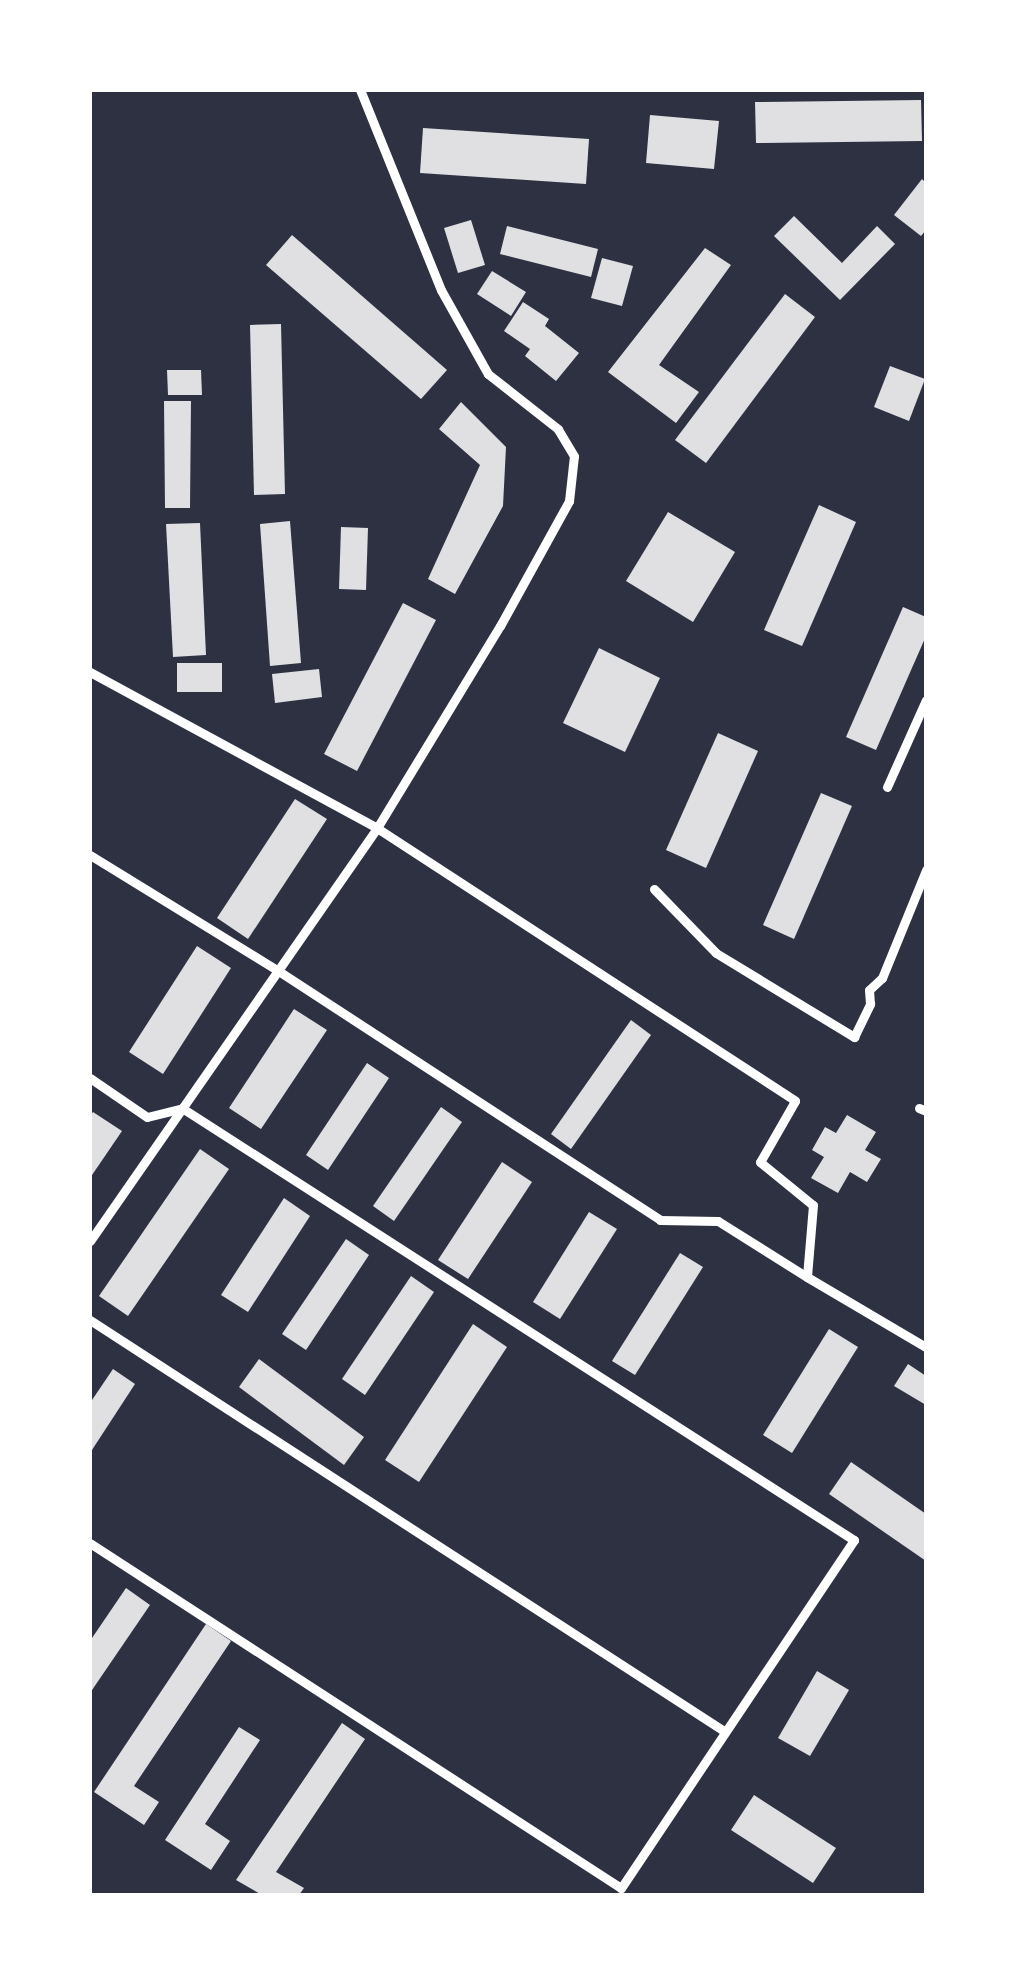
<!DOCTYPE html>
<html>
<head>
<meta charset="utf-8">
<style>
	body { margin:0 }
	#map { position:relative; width:1016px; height:1985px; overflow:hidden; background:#2d3142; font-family:"Exo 2",sans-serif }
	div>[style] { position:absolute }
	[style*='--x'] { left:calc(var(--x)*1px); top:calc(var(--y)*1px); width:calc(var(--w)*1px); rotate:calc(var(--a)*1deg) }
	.building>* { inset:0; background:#e0e0e3 }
	.minor>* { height:9px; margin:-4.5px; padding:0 4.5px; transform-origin:4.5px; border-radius:4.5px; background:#fff }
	span { translate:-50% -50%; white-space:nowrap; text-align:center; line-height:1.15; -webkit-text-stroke:8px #fff; paint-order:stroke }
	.frame { position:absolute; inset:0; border:92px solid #fff; pointer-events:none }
</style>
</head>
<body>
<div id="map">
	<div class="building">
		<div style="clip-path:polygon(921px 100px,922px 141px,756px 143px,755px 102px)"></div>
		<div style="clip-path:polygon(650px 115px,719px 121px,714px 169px,646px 163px)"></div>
		<div style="clip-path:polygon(423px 128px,589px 139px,586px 184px,420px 173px)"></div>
		<div style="clip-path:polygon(922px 179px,926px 183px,926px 230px,921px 236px,894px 215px)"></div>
		<div style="clip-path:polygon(794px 216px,842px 263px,877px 226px,895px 244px,840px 300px,774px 236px)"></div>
		<div style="clip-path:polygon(471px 220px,485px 265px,458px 273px,444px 228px)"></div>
		<div style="clip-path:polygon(507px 226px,598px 249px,591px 277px,500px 254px)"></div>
		<div style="clip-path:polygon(292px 235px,447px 370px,421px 399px,266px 265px)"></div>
		<div style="clip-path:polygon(705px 248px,731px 265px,659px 365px,699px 392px,676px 423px,608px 372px)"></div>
		<div style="clip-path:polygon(602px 258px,633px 266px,622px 306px,591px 298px)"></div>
		<div style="clip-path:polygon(492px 271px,526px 292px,511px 316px,477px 294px)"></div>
		<div style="clip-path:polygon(785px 294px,815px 317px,706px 463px,675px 440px)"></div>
		<div style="clip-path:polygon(523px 302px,549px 319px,545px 326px,579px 353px,556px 381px,525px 356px,530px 349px,504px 331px)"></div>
		<div style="clip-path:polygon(281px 324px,285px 494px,254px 495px,250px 325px)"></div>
		<div style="clip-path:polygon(890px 366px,925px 379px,909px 421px,874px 407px)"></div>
		<div style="clip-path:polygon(167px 370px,201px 370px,202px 395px,168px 395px)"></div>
		<div style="clip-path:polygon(164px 401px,191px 401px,190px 508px,165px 508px)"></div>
		<div style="clip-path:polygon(461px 402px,506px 447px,503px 506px,455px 594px,428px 579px,480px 465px,439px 429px)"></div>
		<div style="clip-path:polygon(819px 505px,856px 522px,802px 646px,764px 630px)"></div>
		<div style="clip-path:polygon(668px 512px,735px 552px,693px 622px,626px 581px)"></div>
		<div style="clip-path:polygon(290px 521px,301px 663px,270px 666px,260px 524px)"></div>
		<div style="clip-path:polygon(200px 523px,206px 655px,173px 657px,166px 524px)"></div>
		<div style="clip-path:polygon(341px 527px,368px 528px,366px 590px,339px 589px)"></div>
		<div style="clip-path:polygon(403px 603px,436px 620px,357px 771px,324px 754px)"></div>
		<div style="clip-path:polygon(903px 607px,926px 617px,926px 636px,876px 750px,846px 737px)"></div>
		<div style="clip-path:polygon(599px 648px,660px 678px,625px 752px,563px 723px)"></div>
		<div style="clip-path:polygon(177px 663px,222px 663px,222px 692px,177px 692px)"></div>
		<div style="clip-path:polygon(319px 669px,322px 697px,275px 703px,272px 674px)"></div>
		<div style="clip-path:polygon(718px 733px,758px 751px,706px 868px,666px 850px)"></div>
		<div style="clip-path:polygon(821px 793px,852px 806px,794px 939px,763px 925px)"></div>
		<div style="clip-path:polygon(295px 799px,327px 819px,248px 939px,217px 918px)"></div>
		<div style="clip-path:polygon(197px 946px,231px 968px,163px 1074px,129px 1052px)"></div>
		<div style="clip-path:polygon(294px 1009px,327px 1030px,261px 1129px,229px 1108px)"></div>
		<div style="clip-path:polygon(631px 1020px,651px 1035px,571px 1149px,551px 1134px)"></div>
		<div style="clip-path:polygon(367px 1063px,389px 1078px,328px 1170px,306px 1155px)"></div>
		<div style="clip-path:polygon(441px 1107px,462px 1122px,394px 1221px,373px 1206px)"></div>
		<div style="clip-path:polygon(93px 1112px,122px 1131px,90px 1178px,90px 1116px)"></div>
		<div style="clip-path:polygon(847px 1115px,876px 1132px,865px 1150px,881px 1159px,867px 1182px,850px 1172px,838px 1193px,811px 1178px,824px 1157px,812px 1150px,825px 1127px,836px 1133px)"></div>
		<div style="clip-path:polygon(200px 1149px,229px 1169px,128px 1316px,99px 1296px)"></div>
		<div style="clip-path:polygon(502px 1162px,532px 1182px,468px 1279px,438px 1260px)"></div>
		<div style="clip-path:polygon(284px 1198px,310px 1216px,248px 1312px,221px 1295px)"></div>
		<div style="clip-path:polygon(589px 1212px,617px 1229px,560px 1319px,533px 1302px)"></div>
		<div style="clip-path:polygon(346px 1239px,369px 1255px,306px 1350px,282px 1334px)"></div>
		<div style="clip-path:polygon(680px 1253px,703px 1267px,635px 1375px,612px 1361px)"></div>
		<div style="clip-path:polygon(411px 1276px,434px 1292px,365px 1395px,342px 1379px)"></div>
		<div style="clip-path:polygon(473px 1324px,507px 1347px,419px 1482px,385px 1460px)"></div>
		<div style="clip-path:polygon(829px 1329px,858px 1347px,792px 1453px,763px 1435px)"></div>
		<div style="clip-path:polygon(259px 1359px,364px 1437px,344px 1465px,239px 1387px)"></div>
		<div style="clip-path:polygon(908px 1364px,926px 1376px,926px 1405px,894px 1386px)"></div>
		<div style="clip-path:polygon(113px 1369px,135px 1384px,90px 1453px,90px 1403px)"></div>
		<div style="clip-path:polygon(851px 1462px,926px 1514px,926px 1561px,829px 1494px)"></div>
		<div style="clip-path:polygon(126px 1588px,150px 1605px,90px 1693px,90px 1641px)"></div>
		<div style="clip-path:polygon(206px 1624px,231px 1641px,134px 1786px,159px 1802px,144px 1825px,94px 1792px)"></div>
		<div style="clip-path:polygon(817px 1671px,849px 1690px,810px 1756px,778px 1738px)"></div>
		<div style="clip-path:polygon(342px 1723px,365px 1739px,276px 1872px,304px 1888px,299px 1895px,262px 1895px,236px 1880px)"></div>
		<div style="clip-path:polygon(239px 1727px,260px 1740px,205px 1824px,230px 1841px,211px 1870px,165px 1840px)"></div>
		<div style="clip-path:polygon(754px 1795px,836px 1848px,813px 1883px,731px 1830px)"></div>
	</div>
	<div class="minor">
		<div style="--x:90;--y:672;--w:327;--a:28.5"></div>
		<div style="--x:377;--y:828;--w:499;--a:33.1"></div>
		<div style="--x:795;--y:1101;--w:70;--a:119.8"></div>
		<div style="--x:760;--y:1162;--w:68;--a:39.1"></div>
		<div style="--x:813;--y:1205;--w:72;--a:94.8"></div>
		<div style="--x:807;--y:1277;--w:138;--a:30.5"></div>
		<div style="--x:887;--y:787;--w:95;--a:-65.9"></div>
		<div style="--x:90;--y:855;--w:220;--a:31.6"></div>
		<div style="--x:277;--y:970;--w:457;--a:33.1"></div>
		<div style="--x:660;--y:1220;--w:58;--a:1"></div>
		<div style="--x:718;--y:1221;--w:105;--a:32.2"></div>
		<div style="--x:654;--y:889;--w:89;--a:45.9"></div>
		<div style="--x:716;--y:953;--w:162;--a:31.3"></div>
		<div style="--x:854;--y:1037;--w:37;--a:-64"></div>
		<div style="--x:870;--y:1004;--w:14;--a:-94"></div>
		<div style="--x:869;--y:990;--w:18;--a:-43"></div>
		<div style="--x:882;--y:978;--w:117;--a:-67.8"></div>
		<div style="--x:90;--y:1078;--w:69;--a:34.4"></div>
		<div style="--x:147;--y:1117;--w:36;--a:-14"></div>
		<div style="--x:182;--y:1108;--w:799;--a:32.74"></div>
		<div style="--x:854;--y:1540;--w:419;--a:123.8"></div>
		<div style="--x:621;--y:1888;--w:633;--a:-146.99"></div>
		<div style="--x:919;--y:1108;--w:8;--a:23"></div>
		<div style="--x:90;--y:1241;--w:503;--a:-55.2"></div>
		<div style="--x:377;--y:828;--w:237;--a:-58.7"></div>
		<div style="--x:500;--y:626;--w:143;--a:-61.1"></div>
		<div style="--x:569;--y:501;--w:45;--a:-83.7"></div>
		<div style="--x:574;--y:456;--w:31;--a:-121"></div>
		<div style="--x:558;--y:429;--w:89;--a:-141.8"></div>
		<div style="--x:488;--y:374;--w:96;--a:-119.2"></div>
		<div style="--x:441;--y:290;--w:216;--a:-112"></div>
		<div style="--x:90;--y:1320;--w:756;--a:32.95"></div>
	</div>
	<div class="frame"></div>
</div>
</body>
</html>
